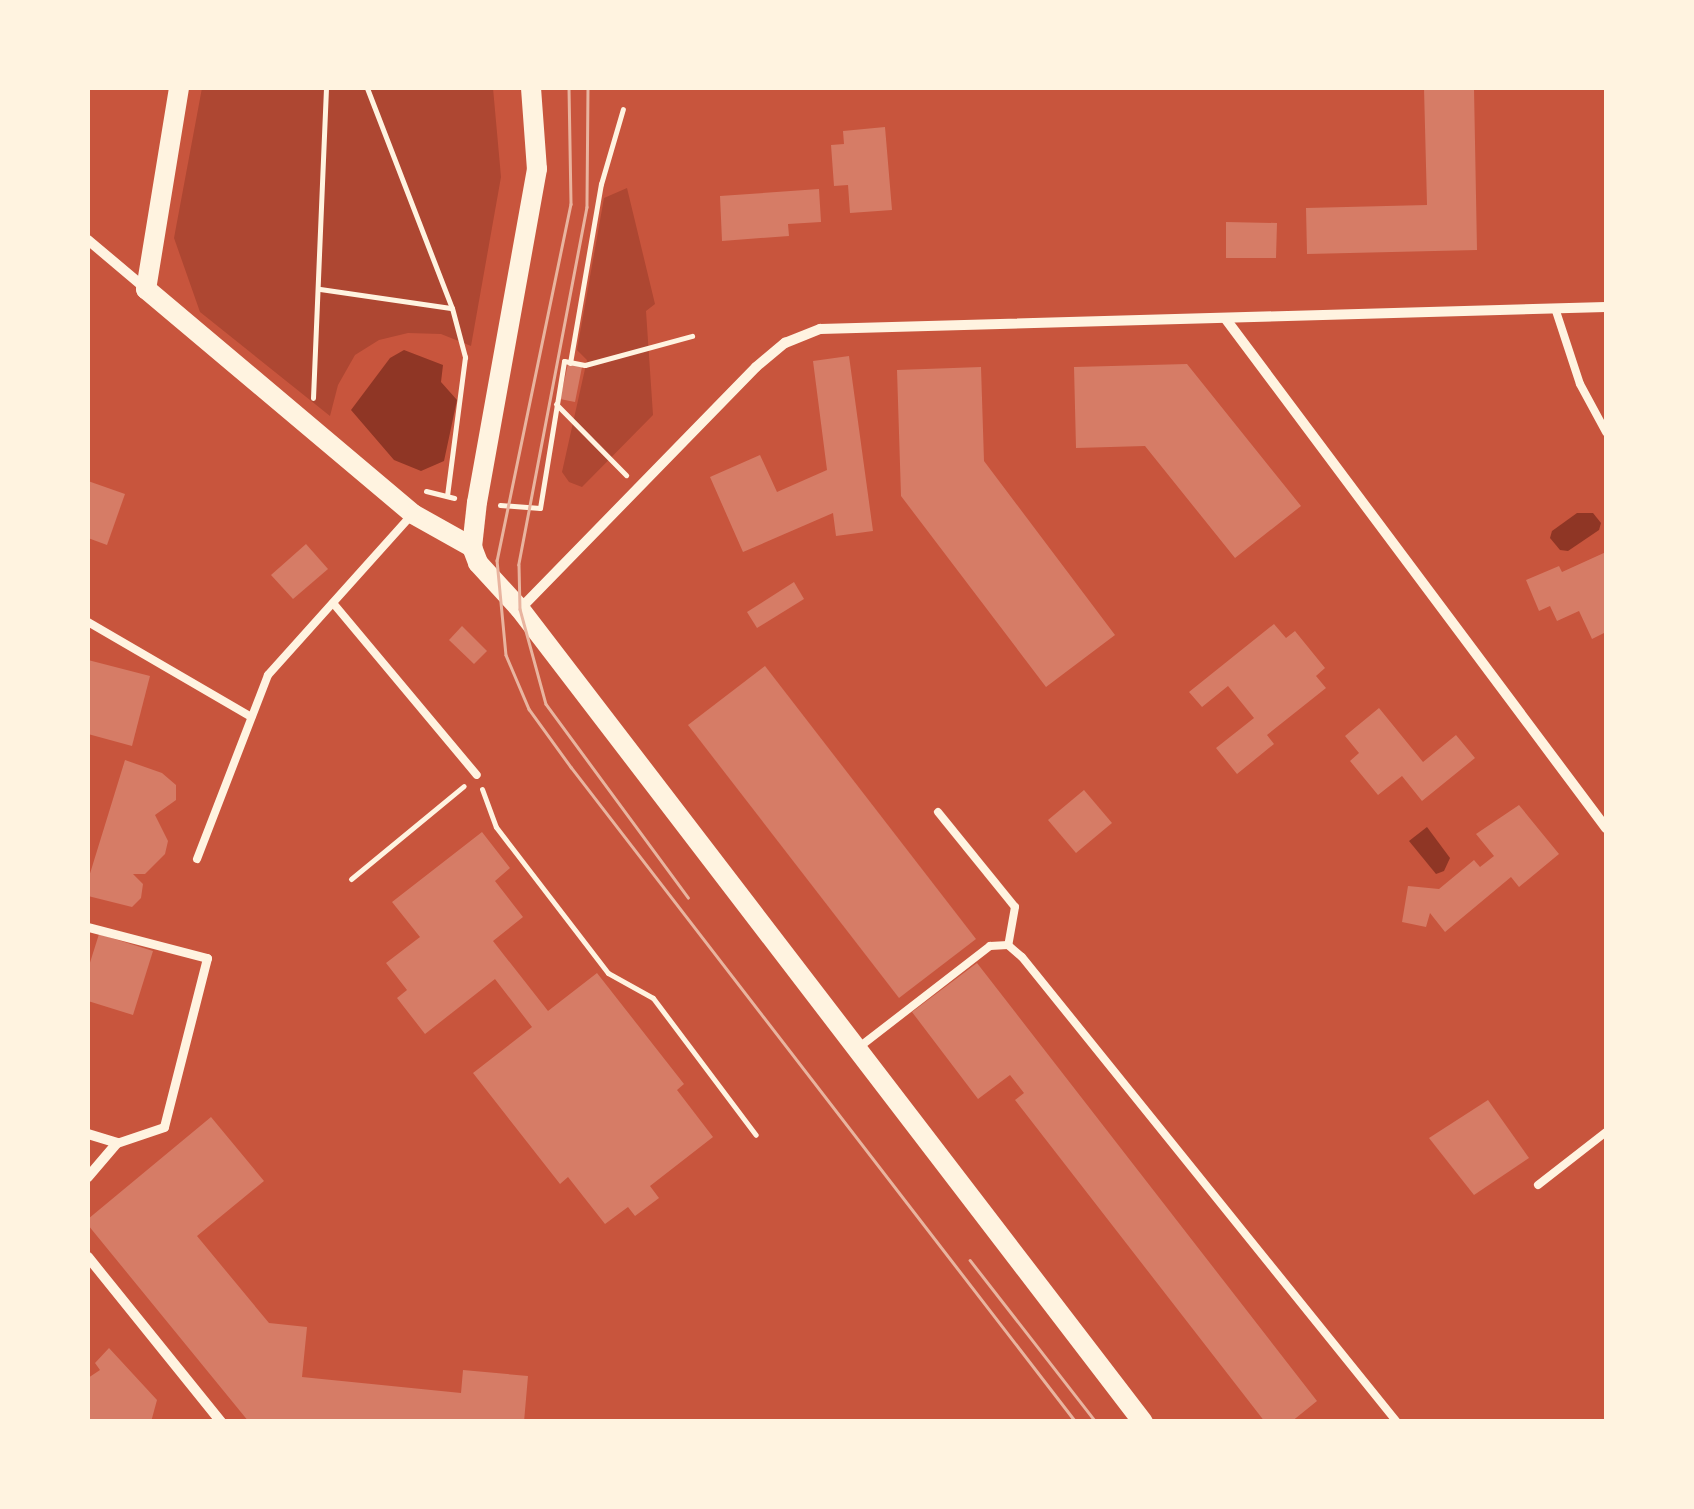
<!DOCTYPE html>
<html>
<head>
<meta charset="utf-8">
<style>
	body { margin:0 }
	#map { position:relative; width:1694px; height:1509px; overflow:hidden; background:#c8553d; font-family:"Libre Baskerville",serif }
	div>[style] { position:absolute }
	[style*='--x'] { left:calc(var(--x)*1px); top:calc(var(--y)*1px); width:calc(var(--w)*1px); rotate:calc(var(--a)*1deg) }
	.green>* { inset:0; background:#ae4732 }
	.water>* { inset:0; background:#8f3625 }
	.building>* { inset:0; background:#d67c66 }
	.path>* { height:5px; margin:-2.5px; padding:0 2.5px; transform-origin:2.5px; border-radius:2.5px; background:#fff3e0 }
	.service>* { height:8px; margin:-4px; padding:0 4px; transform-origin:4px; border-radius:4px; background:#fff3e0 }
	.pedestrian>* { height:9px; margin:-4.5px; padding:0 4.5px; transform-origin:4.5px; border-radius:4.5px; background:#fff3e0 }
	.minor>* { height:10px; margin:-5px; padding:0 5px; transform-origin:5px; border-radius:5px; background:#fff3e0 }
	.secondary>* { height:20px; margin:-10px; padding:0 10px; transform-origin:10px; border-radius:10px; background:#fff3e0 }
	.tram>* { height:2.5px; margin:-1.25px; padding:0 1.25px; transform-origin:1.25px; border-radius:1.25px; background:#e9b49f }
	span { translate:-50% -50%; white-space:nowrap; text-align:center; line-height:1.15; -webkit-text-stroke:10px #fff3e0; paint-order:stroke }
	.frame { position:absolute; inset:0; border:90px solid #fff3e0; pointer-events:none }
</style>
</head>
<body>
<div id="map">
	<div class="green">
		<div style="clip-path:polygon(202px 88px,493px 88px,501px 177px,471px 346px,441px 334px,408px 333px,379px 340px,355px 355px,338px 385px,330px 416px,200px 312px,174px 238px)"></div>
		<div style="clip-path:polygon(627px 188px,655px 304px,646px 311px,653px 415px,582px 487px,569px 482px,562px 472px,587px 360px,577px 350px,604px 198px)"></div>
	</div>
	<div class="water">
		<div style="clip-path:polygon(404px 350px,443px 365px,441px 382px,457px 400px,444px 461px,421px 471px,394px 460px,351px 410px,390px 358px)"></div>
		<div style="clip-path:polygon(1577px 513px,1593px 513px,1601px 523px,1599px 530px,1568px 551px,1560px 550px,1550px 538px,1552px 531px)"></div>
		<div style="clip-path:polygon(1427px 827px,1450px 858px,1444px 871px,1436px 874px,1409px 841px)"></div>
	</div>
	<div class="building">
		<div style="clip-path:polygon(1424px 88px,1474px 88px,1477px 250px,1307px 254px,1306px 208px,1427px 205px)"></div>
		<div style="clip-path:polygon(885px 127px,892px 210px,850px 213px,848px 185px,834px 186px,831px 145px,844px 144px,843px 131px)"></div>
		<div style="clip-path:polygon(819px 189px,821px 222px,788px 224px,789px 236px,722px 241px,720px 196px)"></div>
		<div style="clip-path:polygon(1226px 222px,1277px 223px,1276px 258px,1226px 258px)"></div>
		<div style="clip-path:polygon(849px 356px,873px 531px,836px 536px,833px 513px,743px 552px,710px 477px,760px 455px,777px 492px,827px 470px,813px 361px)"></div>
		<div style="clip-path:polygon(568px 364px,582px 367px,575px 402px,560px 399px)"></div>
		<div style="clip-path:polygon(1187px 364px,1301px 506px,1235px 558px,1145px 446px,1076px 448px,1074px 367px)"></div>
		<div style="clip-path:polygon(981px 367px,984px 461px,1115px 635px,1046px 687px,901px 496px,897px 370px)"></div>
		<div style="clip-path:polygon(88px 481px,125px 494px,107px 545px,88px 538px)"></div>
		<div style="clip-path:polygon(306px 544px,328px 569px,293px 599px,271px 575px)"></div>
		<div style="clip-path:polygon(1606px 552px,1606px 632px,1592px 639px,1579px 611px,1557px 621px,1550px 606px,1539px 611px,1526px 580px,1559px 566px,1562px 572px)"></div>
		<div style="clip-path:polygon(794px 582px,804px 599px,757px 628px,747px 612px)"></div>
		<div style="clip-path:polygon(1274px 624px,1286px 638px,1295px 631px,1325px 668px,1316px 676px,1326px 688px,1267px 735px,1274px 744px,1237px 774px,1216px 748px,1254px 718px,1228px 686px,1202px 707px,1189px 692px)"></div>
		<div style="clip-path:polygon(462px 626px,487px 651px,474px 664px,449px 640px)"></div>
		<div style="clip-path:polygon(88px 660px,150px 676px,132px 746px,88px 734px)"></div>
		<div style="clip-path:polygon(765px 666px,976px 939px,899px 998px,688px 725px)"></div>
		<div style="clip-path:polygon(1379px 708px,1423px 762px,1456px 735px,1475px 758px,1422px 801px,1402px 776px,1378px 795px,1350px 761px,1359px 753px,1345px 736px)"></div>
		<div style="clip-path:polygon(125px 760px,162px 773px,176px 785px,176px 800px,155px 815px,168px 841px,165px 854px,145px 874px,133px 874px,143px 884px,141px 898px,132px 907px,88px 896px,88px 880px)"></div>
		<div style="clip-path:polygon(1084px 790px,1112px 823px,1076px 853px,1048px 820px)"></div>
		<div style="clip-path:polygon(1519px 805px,1559px 854px,1519px 887px,1511px 877px,1445px 932px,1430px 913px,1426px 927px,1402px 922px,1408px 886px,1439px 889px,1474px 860px,1480px 867px,1494px 856px,1476px 834px)"></div>
		<div style="clip-path:polygon(482px 832px,510px 868px,495px 881px,523px 917px,493px 941px,548px 1011px,597px 973px,684px 1084px,677px 1090px,713px 1137px,650px 1186px,659px 1198px,635px 1216px,628px 1207px,605px 1224px,568px 1177px,560px 1184px,473px 1073px,532px 1027px,495px 979px,425px 1034px,397px 998px,407px 990px,386px 963px,420px 937px,392px 902px)"></div>
		<div style="clip-path:polygon(99px 934px,153px 951px,133px 1015px,88px 1001px,88px 969px)"></div>
		<div style="clip-path:polygon(977px 963px,1317px 1401px,1291px 1422px,1265px 1422px,1015px 1100px,1024px 1093px,1010px 1075px,978px 1099px,912px 1012px)"></div>
		<div style="clip-path:polygon(1488px 1100px,1529px 1158px,1474px 1195px,1429px 1138px)"></div>
		<div style="clip-path:polygon(211px 1117px,264px 1181px,197px 1236px,269px 1323px,307px 1327px,302px 1377px,461px 1393px,463px 1370px,528px 1376px,524px 1422px,249px 1422px,88px 1225px,88px 1219px)"></div>
		<div style="clip-path:polygon(109px 1348px,157px 1400px,151px 1422px,88px 1422px,88px 1378px,100px 1370px,95px 1363px)"></div>
	</div>
	<div class="path">
		<div style="--x:367;--y:88;--w:236;--a:68.9"></div>
		<div style="--x:452;--y:308;--w:51;--a:75.1"></div>
		<div style="--x:465;--y:357;--w:140;--a:97.4"></div>
		<div style="--x:320;--y:289;--w:132;--a:8.3"></div>
		<div style="--x:570;--y:363;--w:182;--a:-80.2"></div>
		<div style="--x:601;--y:184;--w:78;--a:-73.7"></div>
		<div style="--x:313;--y:398;--w:310;--a:-87.6"></div>
		<div style="--x:556;--y:404;--w:100;--a:45.4"></div>
		<div style="--x:426;--y:491;--w:29;--a:14"></div>
		<div style="--x:500;--y:505;--w:40;--a:4.3"></div>
		<div style="--x:540;--y:508;--w:149;--a:-80.7"></div>
		<div style="--x:564;--y:361;--w:21;--a:11"></div>
		<div style="--x:585;--y:365;--w:111;--a:-15.2"></div>
		<div style="--x:482;--y:789;--w:40;--a:69.8"></div>
		<div style="--x:496;--y:827;--w:184;--a:52.5"></div>
		<div style="--x:608;--y:973;--w:51;--a:29.1"></div>
		<div style="--x:653;--y:998;--w:171;--a:53.1"></div>
		<div style="--x:351;--y:879;--w:146;--a:-39.5"></div>
	</div>
	<div class="service">
		<div style="--x:1555;--y:308;--w:80;--a:71.8"></div>
		<div style="--x:1580;--y:384;--w:55;--a:61.6"></div>
		<div style="--x:333;--y:603;--w:224;--a:50.1"></div>
		<div style="--x:88;--y:622;--w:189;--a:30.2"></div>
		<div style="--x:938;--y:812;--w:122;--a:51"></div>
		<div style="--x:1015;--y:907;--w:39;--a:100"></div>
		<div style="--x:197;--y:859;--w:197;--a:-68.9"></div>
		<div style="--x:268;--y:675;--w:212;--a:-48.1"></div>
		<div style="--x:858;--y:1048;--w:167;--a:-37.7"></div>
		<div style="--x:990;--y:946;--w:18;--a:-3"></div>
		<div style="--x:1008;--y:945;--w:18;--a:41"></div>
		<div style="--x:1022;--y:957;--w:597;--a:51.12"></div>
		<div style="--x:1538;--y:1185;--w:86;--a:-37.9"></div>
	</div>
	<div class="pedestrian">
		<div style="--x:88;--y:927;--w:123;--a:14.6"></div>
		<div style="--x:207;--y:958;--w:174;--a:104.3"></div>
		<div style="--x:164;--y:1127;--w:50;--a:161.2"></div>
	</div>
	<div class="minor">
		<div style="--x:88;--y:240;--w:75;--a:40.1"></div>
		<div style="--x:1225;--y:318;--w:637;--a:53.24"></div>
		<div style="--x:520;--y:609;--w:338;--a:-45.7"></div>
		<div style="--x:756;--y:367;--w:38;--a:-40"></div>
		<div style="--x:785;--y:343;--w:38;--a:-22"></div>
		<div style="--x:820;--y:329;--w:786;--a:-1.6"></div>
		<div style="--x:88;--y:1134;--w:30;--a:17"></div>
		<div style="--x:117;--y:1143;--w:45;--a:130.5"></div>
		<div style="--x:88;--y:1257;--w:212;--a:51.1"></div>
	</div>
	<div class="secondary">
		<div style="--x:179;--y:88;--w:204;--a:99.3"></div>
		<div style="--x:146;--y:289;--w:349;--a:40.1"></div>
		<div style="--x:413;--y:514;--w:68;--a:29.2"></div>
		<div style="--x:531;--y:88;--w:81;--a:85.8"></div>
		<div style="--x:537;--y:169;--w:338;--a:100.2"></div>
		<div style="--x:477;--y:502;--w:45;--a:96.3"></div>
		<div style="--x:472;--y:547;--w:17;--a:69"></div>
		<div style="--x:478;--y:563;--w:62;--a:47.6"></div>
		<div style="--x:520;--y:609;--w:1024;--a:52.54"></div>
	</div>
	<div class="tram">
		<div style="--x:569;--y:88;--w:116;--a:89"></div>
		<div style="--x:571;--y:204;--w:364;--a:101.7"></div>
		<div style="--x:497;--y:560;--w:95;--a:84.6"></div>
		<div style="--x:506;--y:655;--w:59;--a:66.9"></div>
		<div style="--x:529;--y:709;--w:72;--a:54.1"></div>
		<div style="--x:571;--y:767;--w:827;--a:52.37"></div>
		<div style="--x:588;--y:88;--w:119;--a:90.5"></div>
		<div style="--x:587;--y:207;--w:364;--a:100.8"></div>
		<div style="--x:519;--y:565;--w:44;--a:88.7"></div>
		<div style="--x:520;--y:609;--w:98;--a:74.7"></div>
		<div style="--x:546;--y:704;--w:240;--a:53.7"></div>
		<div style="--x:970;--y:1260;--w:205;--a:52.1"></div>
	</div>
	<div class="frame"></div>
</div>
</body>
</html>
